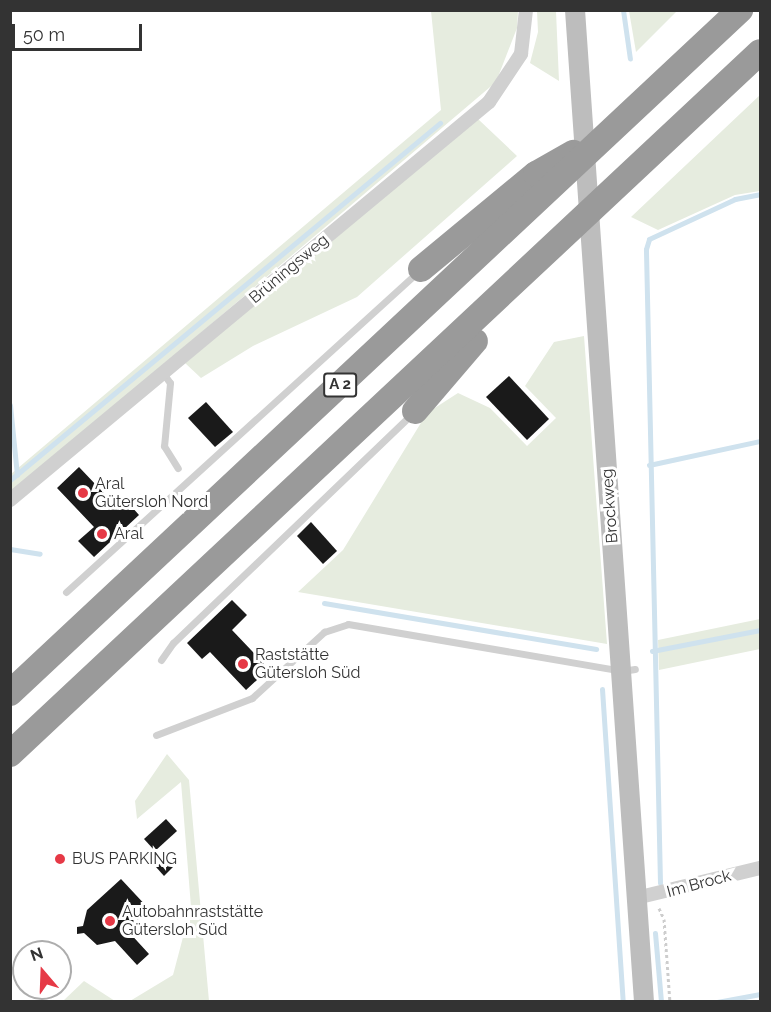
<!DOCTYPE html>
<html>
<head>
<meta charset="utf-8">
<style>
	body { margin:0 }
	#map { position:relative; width:771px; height:1012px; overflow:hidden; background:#fff; font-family:Raleway,sans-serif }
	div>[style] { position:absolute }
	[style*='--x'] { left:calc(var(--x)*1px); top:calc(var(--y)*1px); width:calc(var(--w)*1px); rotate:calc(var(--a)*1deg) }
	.green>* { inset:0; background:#e6ecdf }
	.stream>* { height:5px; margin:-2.5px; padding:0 2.5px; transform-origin:2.5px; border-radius:2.5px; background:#cfe2ee }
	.building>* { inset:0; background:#1a1a1a }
	.path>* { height:3px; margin-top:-1.5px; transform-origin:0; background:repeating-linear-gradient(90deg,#cdcdcd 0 3px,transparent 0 6px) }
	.lane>* { height:7px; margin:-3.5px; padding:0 3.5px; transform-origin:3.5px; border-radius:3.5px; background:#d0d0d0 }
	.street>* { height:14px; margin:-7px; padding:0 7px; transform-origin:7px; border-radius:7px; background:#d0d0d0 }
	.secondary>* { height:20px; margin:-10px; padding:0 10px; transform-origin:10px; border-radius:10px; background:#bdbdbd }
	.highway>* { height:26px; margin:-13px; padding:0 13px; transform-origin:13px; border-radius:13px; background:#9a9a9a }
	.dots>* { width:16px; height:16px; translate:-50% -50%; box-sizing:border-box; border:3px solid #fff; border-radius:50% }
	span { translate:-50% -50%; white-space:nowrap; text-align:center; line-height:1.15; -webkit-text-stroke:6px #fff; paint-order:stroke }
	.shield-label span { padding:2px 4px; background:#fff; border:2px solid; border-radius:4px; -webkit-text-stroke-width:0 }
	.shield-label { font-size:15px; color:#333; font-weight:700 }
	.street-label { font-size:16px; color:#333 }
	.poi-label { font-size:16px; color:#333 }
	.left { translate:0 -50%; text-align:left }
	.frame { position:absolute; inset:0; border:12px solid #333; pointer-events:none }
	.north { position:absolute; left:12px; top:940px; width:60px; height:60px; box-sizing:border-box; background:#fff; border:2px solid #adadad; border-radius:50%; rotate:341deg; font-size:16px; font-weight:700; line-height:24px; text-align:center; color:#333 }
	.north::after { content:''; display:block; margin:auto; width:21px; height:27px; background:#e63946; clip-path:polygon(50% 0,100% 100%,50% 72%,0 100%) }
	.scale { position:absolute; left:12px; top:24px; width:130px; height:27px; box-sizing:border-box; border:3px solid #333; border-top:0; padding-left:8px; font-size:18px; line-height:21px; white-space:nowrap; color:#333; -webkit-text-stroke:4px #fff; paint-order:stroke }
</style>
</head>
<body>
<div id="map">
	<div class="green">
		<div style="clip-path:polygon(431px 11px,518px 11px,517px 28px,496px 82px,11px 494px,11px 474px,441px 110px)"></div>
		<div style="clip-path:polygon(537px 11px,556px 11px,559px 81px,530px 63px,538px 32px)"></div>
		<div style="clip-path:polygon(629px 11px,629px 10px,677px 11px,636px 52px)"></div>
		<div style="clip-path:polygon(760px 95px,760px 191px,735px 195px,658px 230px,631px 217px)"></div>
		<div style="clip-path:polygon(478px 119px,517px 156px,357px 297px,253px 346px,201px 378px,185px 363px)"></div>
		<div style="clip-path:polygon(584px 336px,607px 644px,298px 592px,343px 550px,427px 413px,458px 393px,490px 408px,527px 446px,556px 418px,525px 386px,554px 342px)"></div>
		<div style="clip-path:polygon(760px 619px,760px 649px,659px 670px,658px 640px)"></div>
		<div style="clip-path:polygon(167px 754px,189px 780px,209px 1001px,130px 1001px,173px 975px,191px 907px,181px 782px,137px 819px,135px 801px)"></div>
		<div style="clip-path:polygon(84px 981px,115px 1001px,63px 1001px)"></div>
	</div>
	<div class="stream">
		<div style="--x:623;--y:10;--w:49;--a:81.9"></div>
		<div style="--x:10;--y:405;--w:70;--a:84.3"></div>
		<div style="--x:649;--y:465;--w:114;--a:-12.2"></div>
		<div style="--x:10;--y:480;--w:559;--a:-39.7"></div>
		<div style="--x:10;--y:549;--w:30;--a:9"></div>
		<div style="--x:324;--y:603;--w:276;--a:9.6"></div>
		<div style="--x:652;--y:651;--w:110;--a:-11"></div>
		<div style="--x:602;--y:689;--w:314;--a:86.2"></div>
		<div style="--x:660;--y:883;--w:634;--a:-91.27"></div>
		<div style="--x:646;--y:249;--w:10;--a:-73"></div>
		<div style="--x:649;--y:239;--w:95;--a:-24.9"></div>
		<div style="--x:735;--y:199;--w:25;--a:-11"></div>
		<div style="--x:655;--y:933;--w:69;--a:85"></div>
		<div style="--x:717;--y:1002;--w:44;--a:-10.5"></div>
	</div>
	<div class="building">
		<div style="clip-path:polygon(509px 376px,549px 419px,527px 440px,486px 397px)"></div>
		<div style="clip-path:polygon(206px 402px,233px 432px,215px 447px,188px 418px)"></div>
		<div style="clip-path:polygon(79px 467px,116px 506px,124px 498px,139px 515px,94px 557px,78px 541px,94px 527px,57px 488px)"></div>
		<div style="clip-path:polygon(311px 522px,337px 551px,323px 564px,297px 536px)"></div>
		<div style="clip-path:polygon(232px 600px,247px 615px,232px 630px,269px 669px,246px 690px,210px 652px,202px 659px,187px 643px)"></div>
		<div style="clip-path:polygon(166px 819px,177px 831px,155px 851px,144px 839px)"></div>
		<div style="clip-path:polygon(165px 859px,173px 867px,164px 876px,156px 867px)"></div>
		<div style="clip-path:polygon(121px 879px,149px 909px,127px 930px,149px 954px,137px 965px,115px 941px,97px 945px,84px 933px,77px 934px,77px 927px,83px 926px,87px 910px)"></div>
	</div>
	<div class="path">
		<div style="--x:659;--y:908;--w:12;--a:66"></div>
		<div style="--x:664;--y:919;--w:83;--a:85.9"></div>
	</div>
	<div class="lane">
		<div style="--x:163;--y:373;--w:12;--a:55"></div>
		<div style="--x:170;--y:383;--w:63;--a:95.4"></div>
		<div style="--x:164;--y:446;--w:26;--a:58"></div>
		<div style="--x:66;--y:592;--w:474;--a:-42.3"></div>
		<div style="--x:161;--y:660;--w:21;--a:-55"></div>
		<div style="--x:173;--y:643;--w:331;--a:-43.8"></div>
		<div style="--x:156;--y:735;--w:103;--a:-21.1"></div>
		<div style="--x:252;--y:698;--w:98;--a:-42.5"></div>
		<div style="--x:324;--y:632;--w:25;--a:-18"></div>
		<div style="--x:348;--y:624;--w:278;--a:9.7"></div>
		<div style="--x:622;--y:671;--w:13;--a:-9"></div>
	</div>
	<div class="street">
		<div style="--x:10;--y:500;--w:623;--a:-39.72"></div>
		<div style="--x:489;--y:102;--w:58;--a:-56.3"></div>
		<div style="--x:521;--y:54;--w:44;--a:-83.5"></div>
		<div style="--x:636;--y:898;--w:128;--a:-13.6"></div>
	</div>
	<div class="secondary">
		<div style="--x:575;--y:10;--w:994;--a:86.02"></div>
	</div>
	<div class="highway">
		<div style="--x:421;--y:269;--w:149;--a:-39.6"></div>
		<div style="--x:536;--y:174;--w:43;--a:-29.6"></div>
		<div style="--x:415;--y:411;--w:92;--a:-49.4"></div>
		<div style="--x:10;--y:693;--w:1000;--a:-43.09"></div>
		<div style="--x:10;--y:754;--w:1027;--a:-43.11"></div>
	</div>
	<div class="dots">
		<div style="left:83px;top:493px;background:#e63946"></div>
		<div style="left:102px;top:534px;background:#e63946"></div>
		<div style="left:243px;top:664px;background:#e63946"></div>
		<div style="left:60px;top:859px;background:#e63946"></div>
		<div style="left:110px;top:921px;background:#e63946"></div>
	</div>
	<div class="shield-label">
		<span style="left:340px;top:385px">A 2</span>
	</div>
	<div class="street-label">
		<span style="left:289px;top:269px;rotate:-40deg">Brüningsweg</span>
		<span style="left:610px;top:506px;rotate:-94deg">Brockweg</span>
		<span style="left:699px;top:884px;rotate:-15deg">Im Brock</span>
	</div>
	<div class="poi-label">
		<span class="left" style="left:95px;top:493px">Aral<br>Gütersloh Nord</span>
		<span class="left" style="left:114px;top:534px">Aral</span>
		<span class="left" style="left:255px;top:664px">Raststätte<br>Gütersloh Süd</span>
		<span class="left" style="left:72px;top:859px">BUS PARKING</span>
		<span class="left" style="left:122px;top:921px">Autobahnraststätte<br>Gütersloh Süd</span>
	</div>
	<div class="frame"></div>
	<div class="north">N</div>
	<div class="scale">50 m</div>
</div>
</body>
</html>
